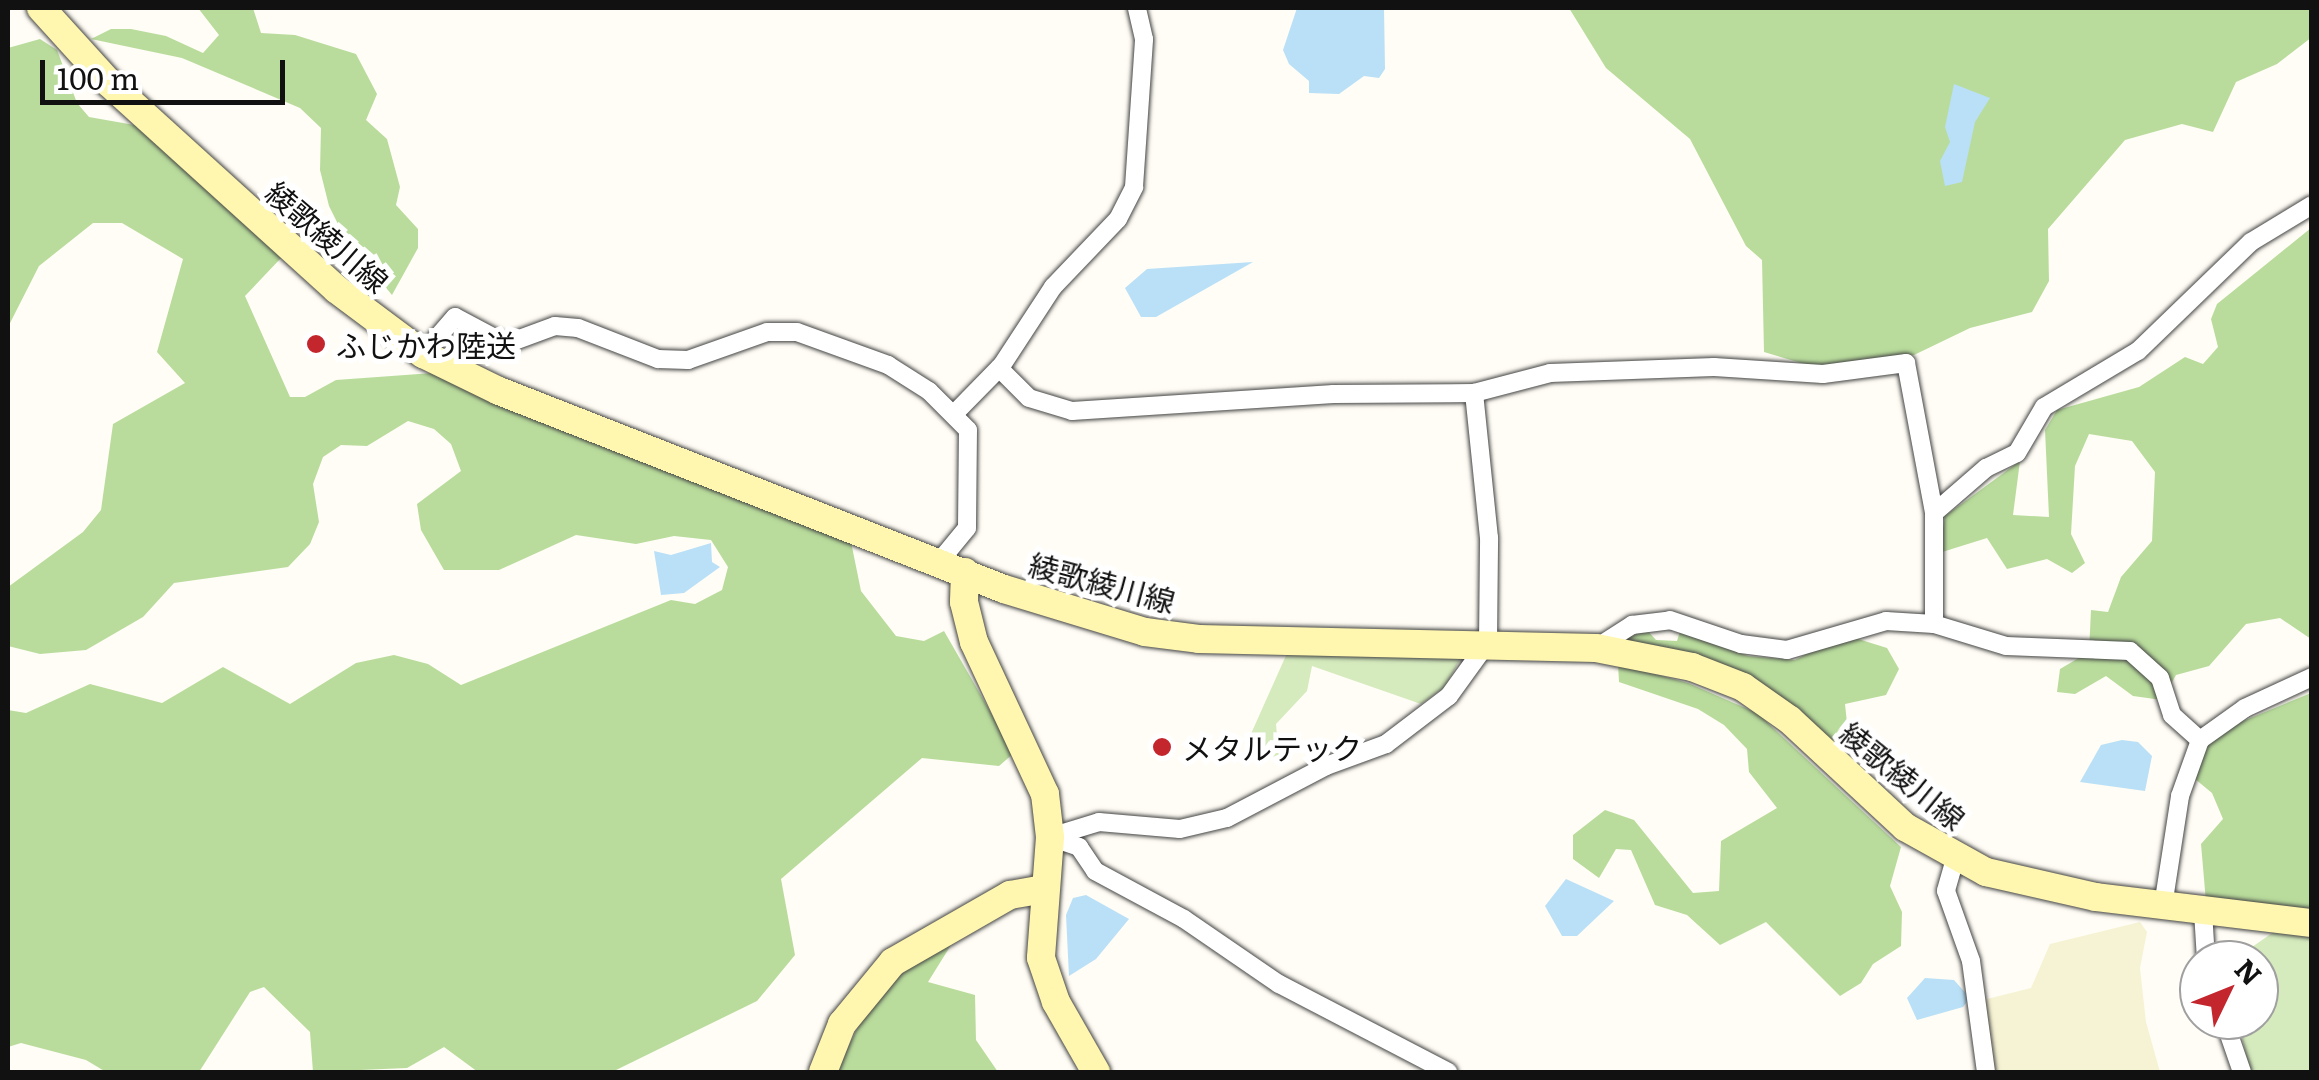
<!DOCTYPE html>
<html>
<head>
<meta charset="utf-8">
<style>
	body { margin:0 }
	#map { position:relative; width:2319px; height:1080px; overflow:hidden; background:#fffdf5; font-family:Literata,"Noto Sans JP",serif }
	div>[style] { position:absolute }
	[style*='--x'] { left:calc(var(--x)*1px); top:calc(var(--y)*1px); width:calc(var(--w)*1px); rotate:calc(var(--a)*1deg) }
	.farmland>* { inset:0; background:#f6f3d4 }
	.green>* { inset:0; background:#d5ebbd }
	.forest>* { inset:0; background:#b9dc9c }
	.water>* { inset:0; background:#b9e0f7 }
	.roads { filter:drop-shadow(0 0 2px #444) drop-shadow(0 0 2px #444) }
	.street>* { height:18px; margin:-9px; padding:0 9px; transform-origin:9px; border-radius:9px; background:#fff }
	.secondary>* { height:28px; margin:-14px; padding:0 14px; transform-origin:14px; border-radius:14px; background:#fff6b0 }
	.dots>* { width:28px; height:28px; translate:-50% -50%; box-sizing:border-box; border:5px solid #fff; border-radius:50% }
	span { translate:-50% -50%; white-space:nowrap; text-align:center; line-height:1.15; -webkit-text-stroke:10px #fff; paint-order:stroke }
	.street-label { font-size:30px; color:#111 }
	.poi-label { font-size:30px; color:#111 }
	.left { translate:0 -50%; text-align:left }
	.frame { position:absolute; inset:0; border:10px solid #111; pointer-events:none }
	.north { position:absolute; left:2179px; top:940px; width:100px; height:100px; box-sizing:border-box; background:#fff; border:2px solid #a0a0a0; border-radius:50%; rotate:47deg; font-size:28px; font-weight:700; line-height:40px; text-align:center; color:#111 }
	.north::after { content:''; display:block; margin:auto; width:35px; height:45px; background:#c4262e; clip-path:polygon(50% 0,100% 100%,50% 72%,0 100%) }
	.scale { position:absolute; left:40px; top:60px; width:245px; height:45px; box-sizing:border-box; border:5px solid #111; border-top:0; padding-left:12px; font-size:30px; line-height:35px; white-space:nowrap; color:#111; -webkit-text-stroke:8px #fff; paint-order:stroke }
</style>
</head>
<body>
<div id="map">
	<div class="farmland">
		<div style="clip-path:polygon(2140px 922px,2147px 932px,2140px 968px,2146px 1022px,2160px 1072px,1993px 1072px,1983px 1000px,2031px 988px,2050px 944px)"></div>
	</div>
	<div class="green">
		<div style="clip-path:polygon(1288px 651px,1462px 656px,1445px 687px,1421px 704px,1312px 666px,1307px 691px,1276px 724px,1279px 759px,1246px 745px)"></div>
		<div style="clip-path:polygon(2278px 929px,2311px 934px,2311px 1072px,2250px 1072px,2238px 1020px,2259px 1020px,2259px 960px,2239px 956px)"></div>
	</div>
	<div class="forest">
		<div style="clip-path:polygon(198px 8px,253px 8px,261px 33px,295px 35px,356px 54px,377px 94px,366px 120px,387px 139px,400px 187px,396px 205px,418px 229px,418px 248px,392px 295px,345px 238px,329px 206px,320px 170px,321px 128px,300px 108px,182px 58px,91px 39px,111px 29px,131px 29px,166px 36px,203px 53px,219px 35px)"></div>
		<div style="clip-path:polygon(1569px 8px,2311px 8px,2312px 37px,2277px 64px,2236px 82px,2213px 132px,2182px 124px,2125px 140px,2048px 229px,2049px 281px,2032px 312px,1970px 328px,1914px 355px,1818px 368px,1764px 352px,1762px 260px,1746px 246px,1690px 139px,1606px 68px)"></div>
		<div style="clip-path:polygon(40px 39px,57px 50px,77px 103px,89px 117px,140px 126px,281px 258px,245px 296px,290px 397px,305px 397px,336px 380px,433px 373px,850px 537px,861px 591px,896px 636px,924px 641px,944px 631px,1014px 753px,999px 766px,922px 758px,781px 879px,795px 955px,757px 1001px,612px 1072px,478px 1072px,444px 1047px,407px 1068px,313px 1072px,310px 1032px,264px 987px,250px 992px,199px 1072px,106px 1072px,86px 1060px,21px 1043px,8px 1047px,8px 710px,26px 713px,90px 684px,162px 703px,223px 667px,290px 704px,356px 663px,394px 655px,428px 664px,461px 685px,671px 600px,695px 604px,722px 590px,728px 567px,711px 540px,674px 536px,636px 544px,576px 535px,499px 570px,444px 570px,421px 530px,417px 504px,461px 471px,451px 444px,434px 429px,408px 421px,367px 446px,341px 445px,323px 457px,313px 484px,319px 522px,310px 544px,288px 567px,174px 583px,143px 617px,86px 650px,40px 654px,8px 646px,8px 587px,83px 532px,101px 510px,113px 424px,185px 383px,157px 352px,183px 259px,122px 223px,93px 223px,39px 266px,8px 327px,8px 48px)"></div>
		<div style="clip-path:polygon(2311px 228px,2311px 639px,2280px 618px,2246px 624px,2209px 666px,2176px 675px,2162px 700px,2133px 696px,2106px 676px,2075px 694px,2057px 692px,2060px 669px,2089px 652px,2091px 610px,2108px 612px,2121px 577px,2152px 541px,2155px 472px,2132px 441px,2089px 434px,2075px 466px,2071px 534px,2085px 563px,2072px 573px,2047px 559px,2007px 569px,1987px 538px,1939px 553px,1945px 516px,2020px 461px,2013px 515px,2049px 517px,2045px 430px,2057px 410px,2139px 387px,2185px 357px,2203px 364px,2218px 347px,2211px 319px,2217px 304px)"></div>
		<div style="clip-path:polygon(1681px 628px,1748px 656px,1795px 660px,1833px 640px,1855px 638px,1887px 648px,1899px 669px,1886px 695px,1845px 704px,1847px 723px,1833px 746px,1622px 640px,1647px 630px,1656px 640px,1677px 641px)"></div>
		<div style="clip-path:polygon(1618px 664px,1688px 683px,1757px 713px,1901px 847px,1890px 886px,1902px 912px,1901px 946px,1873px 964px,1861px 983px,1840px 996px,1766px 922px,1720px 945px,1687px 915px,1655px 905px,1631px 850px,1616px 849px,1599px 878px,1573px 859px,1573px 835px,1605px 810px,1634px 820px,1693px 893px,1719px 891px,1721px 841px,1777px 808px,1749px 772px,1747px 749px,1724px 725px,1698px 709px,1619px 682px)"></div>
		<div style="clip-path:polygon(2311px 693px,2311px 914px,2206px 902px,2201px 844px,2223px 819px,2212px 793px,2189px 774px,2206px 744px,2231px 726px)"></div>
		<div style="clip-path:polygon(951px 945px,928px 982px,975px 995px,976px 1040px,998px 1072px,836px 1072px,871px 1000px,911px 966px)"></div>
	</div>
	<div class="water">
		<div style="clip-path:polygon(1297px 8px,1384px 8px,1385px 69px,1379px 78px,1364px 76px,1339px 94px,1309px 93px,1309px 81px,1289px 64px,1283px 50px)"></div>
		<div style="clip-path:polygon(1954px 84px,1990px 98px,1975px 122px,1962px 182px,1945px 186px,1940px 161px,1950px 142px,1945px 127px)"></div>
		<div style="clip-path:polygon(1253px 262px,1156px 317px,1141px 317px,1125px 288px,1147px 269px)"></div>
		<div style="clip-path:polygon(711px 543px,712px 562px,720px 567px,684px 593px,661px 595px,654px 551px,671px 555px)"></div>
		<div style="clip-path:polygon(2122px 740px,2138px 742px,2152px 756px,2145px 791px,2080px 782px,2101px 745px)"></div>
		<div style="clip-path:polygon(1566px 879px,1614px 901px,1577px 936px,1562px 936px,1545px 906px)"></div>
		<div style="clip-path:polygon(1086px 895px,1129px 919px,1096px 959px,1069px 976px,1066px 915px,1073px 898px)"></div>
		<div style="clip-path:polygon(1925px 978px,1954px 980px,1970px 998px,1963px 1007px,1917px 1020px,1907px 998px)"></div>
	</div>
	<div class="roads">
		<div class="street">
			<div style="--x:423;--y:354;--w:49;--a:-49.1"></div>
			<div style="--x:455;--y:317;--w:58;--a:27.9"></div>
			<div style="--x:506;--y:344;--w:52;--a:-20.2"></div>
			<div style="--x:555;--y:326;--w:23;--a:5"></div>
			<div style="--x:578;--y:328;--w:86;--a:21.2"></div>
			<div style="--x:658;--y:359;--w:30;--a:2"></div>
			<div style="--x:688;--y:360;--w:84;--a:-19.5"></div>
			<div style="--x:767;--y:332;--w:30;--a:0"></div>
			<div style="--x:797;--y:332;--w:97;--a:19.9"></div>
			<div style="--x:888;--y:365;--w:49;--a:32.4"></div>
			<div style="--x:929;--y:391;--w:55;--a:45"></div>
			<div style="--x:968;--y:430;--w:98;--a:90.6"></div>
			<div style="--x:967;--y:528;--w:44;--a:129.5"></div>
			<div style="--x:999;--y:368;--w:42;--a:45"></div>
			<div style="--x:1029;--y:398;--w:45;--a:16.8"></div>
			<div style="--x:1072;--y:411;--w:262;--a:-3.7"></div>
			<div style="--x:1333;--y:394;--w:141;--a:-0.4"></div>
			<div style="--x:1474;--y:393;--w:79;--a:-14.7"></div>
			<div style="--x:1550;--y:373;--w:164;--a:-2.1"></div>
			<div style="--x:1714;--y:367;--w:109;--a:3.7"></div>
			<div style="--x:1823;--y:374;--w:84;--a:-7.5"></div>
			<div style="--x:1906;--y:363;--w:153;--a:79.4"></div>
			<div style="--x:1934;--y:513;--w:111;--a:90"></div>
			<div style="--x:955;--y:413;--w:67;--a:-45.6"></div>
			<div style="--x:1002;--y:365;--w:93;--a:-56.8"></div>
			<div style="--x:1053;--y:287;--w:94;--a:-46.3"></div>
			<div style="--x:1118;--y:219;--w:36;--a:-63"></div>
			<div style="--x:1134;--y:187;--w:148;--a:-86.1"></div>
			<div style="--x:1144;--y:39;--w:32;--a:-103"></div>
			<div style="--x:1934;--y:513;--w:69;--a:-40.9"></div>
			<div style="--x:1986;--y:468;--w:34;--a:-26"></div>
			<div style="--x:2017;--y:453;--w:53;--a:-59.6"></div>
			<div style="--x:2044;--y:407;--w:109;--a:-30.8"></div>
			<div style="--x:2138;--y:351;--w:157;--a:-44"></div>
			<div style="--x:2251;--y:242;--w:71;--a:-31.2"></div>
			<div style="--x:1596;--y:648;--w:43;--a:-32.6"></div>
			<div style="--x:1632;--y:625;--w:38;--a:-7"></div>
			<div style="--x:1670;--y:620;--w:75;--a:18.7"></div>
			<div style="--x:1741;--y:644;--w:46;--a:7.4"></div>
			<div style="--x:1787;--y:650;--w:103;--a:-16.3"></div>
			<div style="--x:1886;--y:621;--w:48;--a:3.6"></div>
			<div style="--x:1934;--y:624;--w:75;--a:17"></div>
			<div style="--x:2006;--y:646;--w:124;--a:2.3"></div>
			<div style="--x:2130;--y:651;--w:40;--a:42"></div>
			<div style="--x:2160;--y:678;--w:39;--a:72"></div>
			<div style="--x:2172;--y:715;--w:38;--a:42"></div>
			<div style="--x:1050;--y:837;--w:51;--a:-17"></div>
			<div style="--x:1099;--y:822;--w:81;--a:4.9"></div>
			<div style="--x:1180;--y:829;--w:48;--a:-13.2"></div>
			<div style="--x:1227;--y:818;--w:112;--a:-27.7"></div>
			<div style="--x:1326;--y:766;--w:64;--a:-20.1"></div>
			<div style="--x:1386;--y:744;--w:79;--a:-37.3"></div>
			<div style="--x:1449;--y:696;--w:67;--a:-54.2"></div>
			<div style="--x:1488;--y:642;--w:104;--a:-89.4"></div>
			<div style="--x:1489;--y:538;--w:146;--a:-95.9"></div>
			<div style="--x:1050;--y:837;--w:31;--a:19"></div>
			<div style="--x:1079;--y:847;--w:29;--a:56"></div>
			<div style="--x:1095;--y:871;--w:101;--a:28.3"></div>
			<div style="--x:1184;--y:919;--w:115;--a:34.4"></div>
			<div style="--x:1279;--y:984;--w:191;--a:27.5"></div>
			<div style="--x:1955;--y:859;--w:33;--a:106"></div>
			<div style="--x:1946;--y:891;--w:74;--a:70.3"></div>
			<div style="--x:1971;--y:961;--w:112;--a:82.3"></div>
			<div style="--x:2163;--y:906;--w:111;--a:-81.2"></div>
			<div style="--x:2180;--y:796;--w:59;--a:-70.3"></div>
			<div style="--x:2200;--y:740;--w:55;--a:-35.4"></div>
			<div style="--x:2245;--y:708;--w:74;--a:-24.8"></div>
			<div style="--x:2203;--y:911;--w:49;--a:86.5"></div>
			<div style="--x:2224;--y:1020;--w:55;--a:70.9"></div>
		</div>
		<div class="secondary">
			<div style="--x:41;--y:8;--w:100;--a:47.8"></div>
			<div style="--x:108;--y:82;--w:308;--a:42.2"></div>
			<div style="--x:336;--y:289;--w:109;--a:36.8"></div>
			<div style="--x:423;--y:354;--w:85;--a:26"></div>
			<div style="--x:499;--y:391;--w:542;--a:21.41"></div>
			<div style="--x:1004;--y:589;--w:147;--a:17"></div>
			<div style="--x:1145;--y:632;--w:54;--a:7.4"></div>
			<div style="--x:1199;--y:639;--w:397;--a:1.3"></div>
			<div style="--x:1596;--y:648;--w:98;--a:11.2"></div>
			<div style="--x:1692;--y:667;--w:55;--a:21.4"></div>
			<div style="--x:1743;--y:687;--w:57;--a:35.1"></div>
			<div style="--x:1790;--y:720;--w:157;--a:42.9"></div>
			<div style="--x:1905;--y:827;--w:93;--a:29.1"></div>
			<div style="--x:1986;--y:872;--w:113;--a:12.8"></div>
			<div style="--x:2096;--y:897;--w:218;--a:6.9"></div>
			<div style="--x:965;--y:572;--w:30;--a:92"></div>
			<div style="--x:964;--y:602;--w:41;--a:76"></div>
			<div style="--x:974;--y:642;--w:168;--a:65"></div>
			<div style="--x:1045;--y:794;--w:43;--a:83.4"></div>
			<div style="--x:1050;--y:837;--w:121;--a:94.3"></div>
			<div style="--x:1041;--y:958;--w:46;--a:71.2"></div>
			<div style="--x:1056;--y:1002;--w:81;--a:60.3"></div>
			<div style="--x:823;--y:1072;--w:52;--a:-68.4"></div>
			<div style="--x:842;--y:1024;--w:80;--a:-50.6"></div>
			<div style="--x:893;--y:962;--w:135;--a:-29.8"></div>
			<div style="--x:1010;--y:895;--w:34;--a:-10"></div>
		</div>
	</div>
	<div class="dots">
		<div style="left:316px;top:344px;background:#c4262e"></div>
		<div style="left:1162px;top:747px;background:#c4262e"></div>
	</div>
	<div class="street-label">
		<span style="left:328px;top:236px;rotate:41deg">綾歌綾川線</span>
		<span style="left:1102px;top:582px;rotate:15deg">綾歌綾川線</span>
		<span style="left:1903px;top:775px;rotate:39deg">綾歌綾川線</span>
	</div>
	<div class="poi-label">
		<span class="left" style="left:336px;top:344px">ふじかわ陸送</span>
		<span class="left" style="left:1182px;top:747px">メタルテック</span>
	</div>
	<div class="frame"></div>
	<div class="north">N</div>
	<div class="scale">100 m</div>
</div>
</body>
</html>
